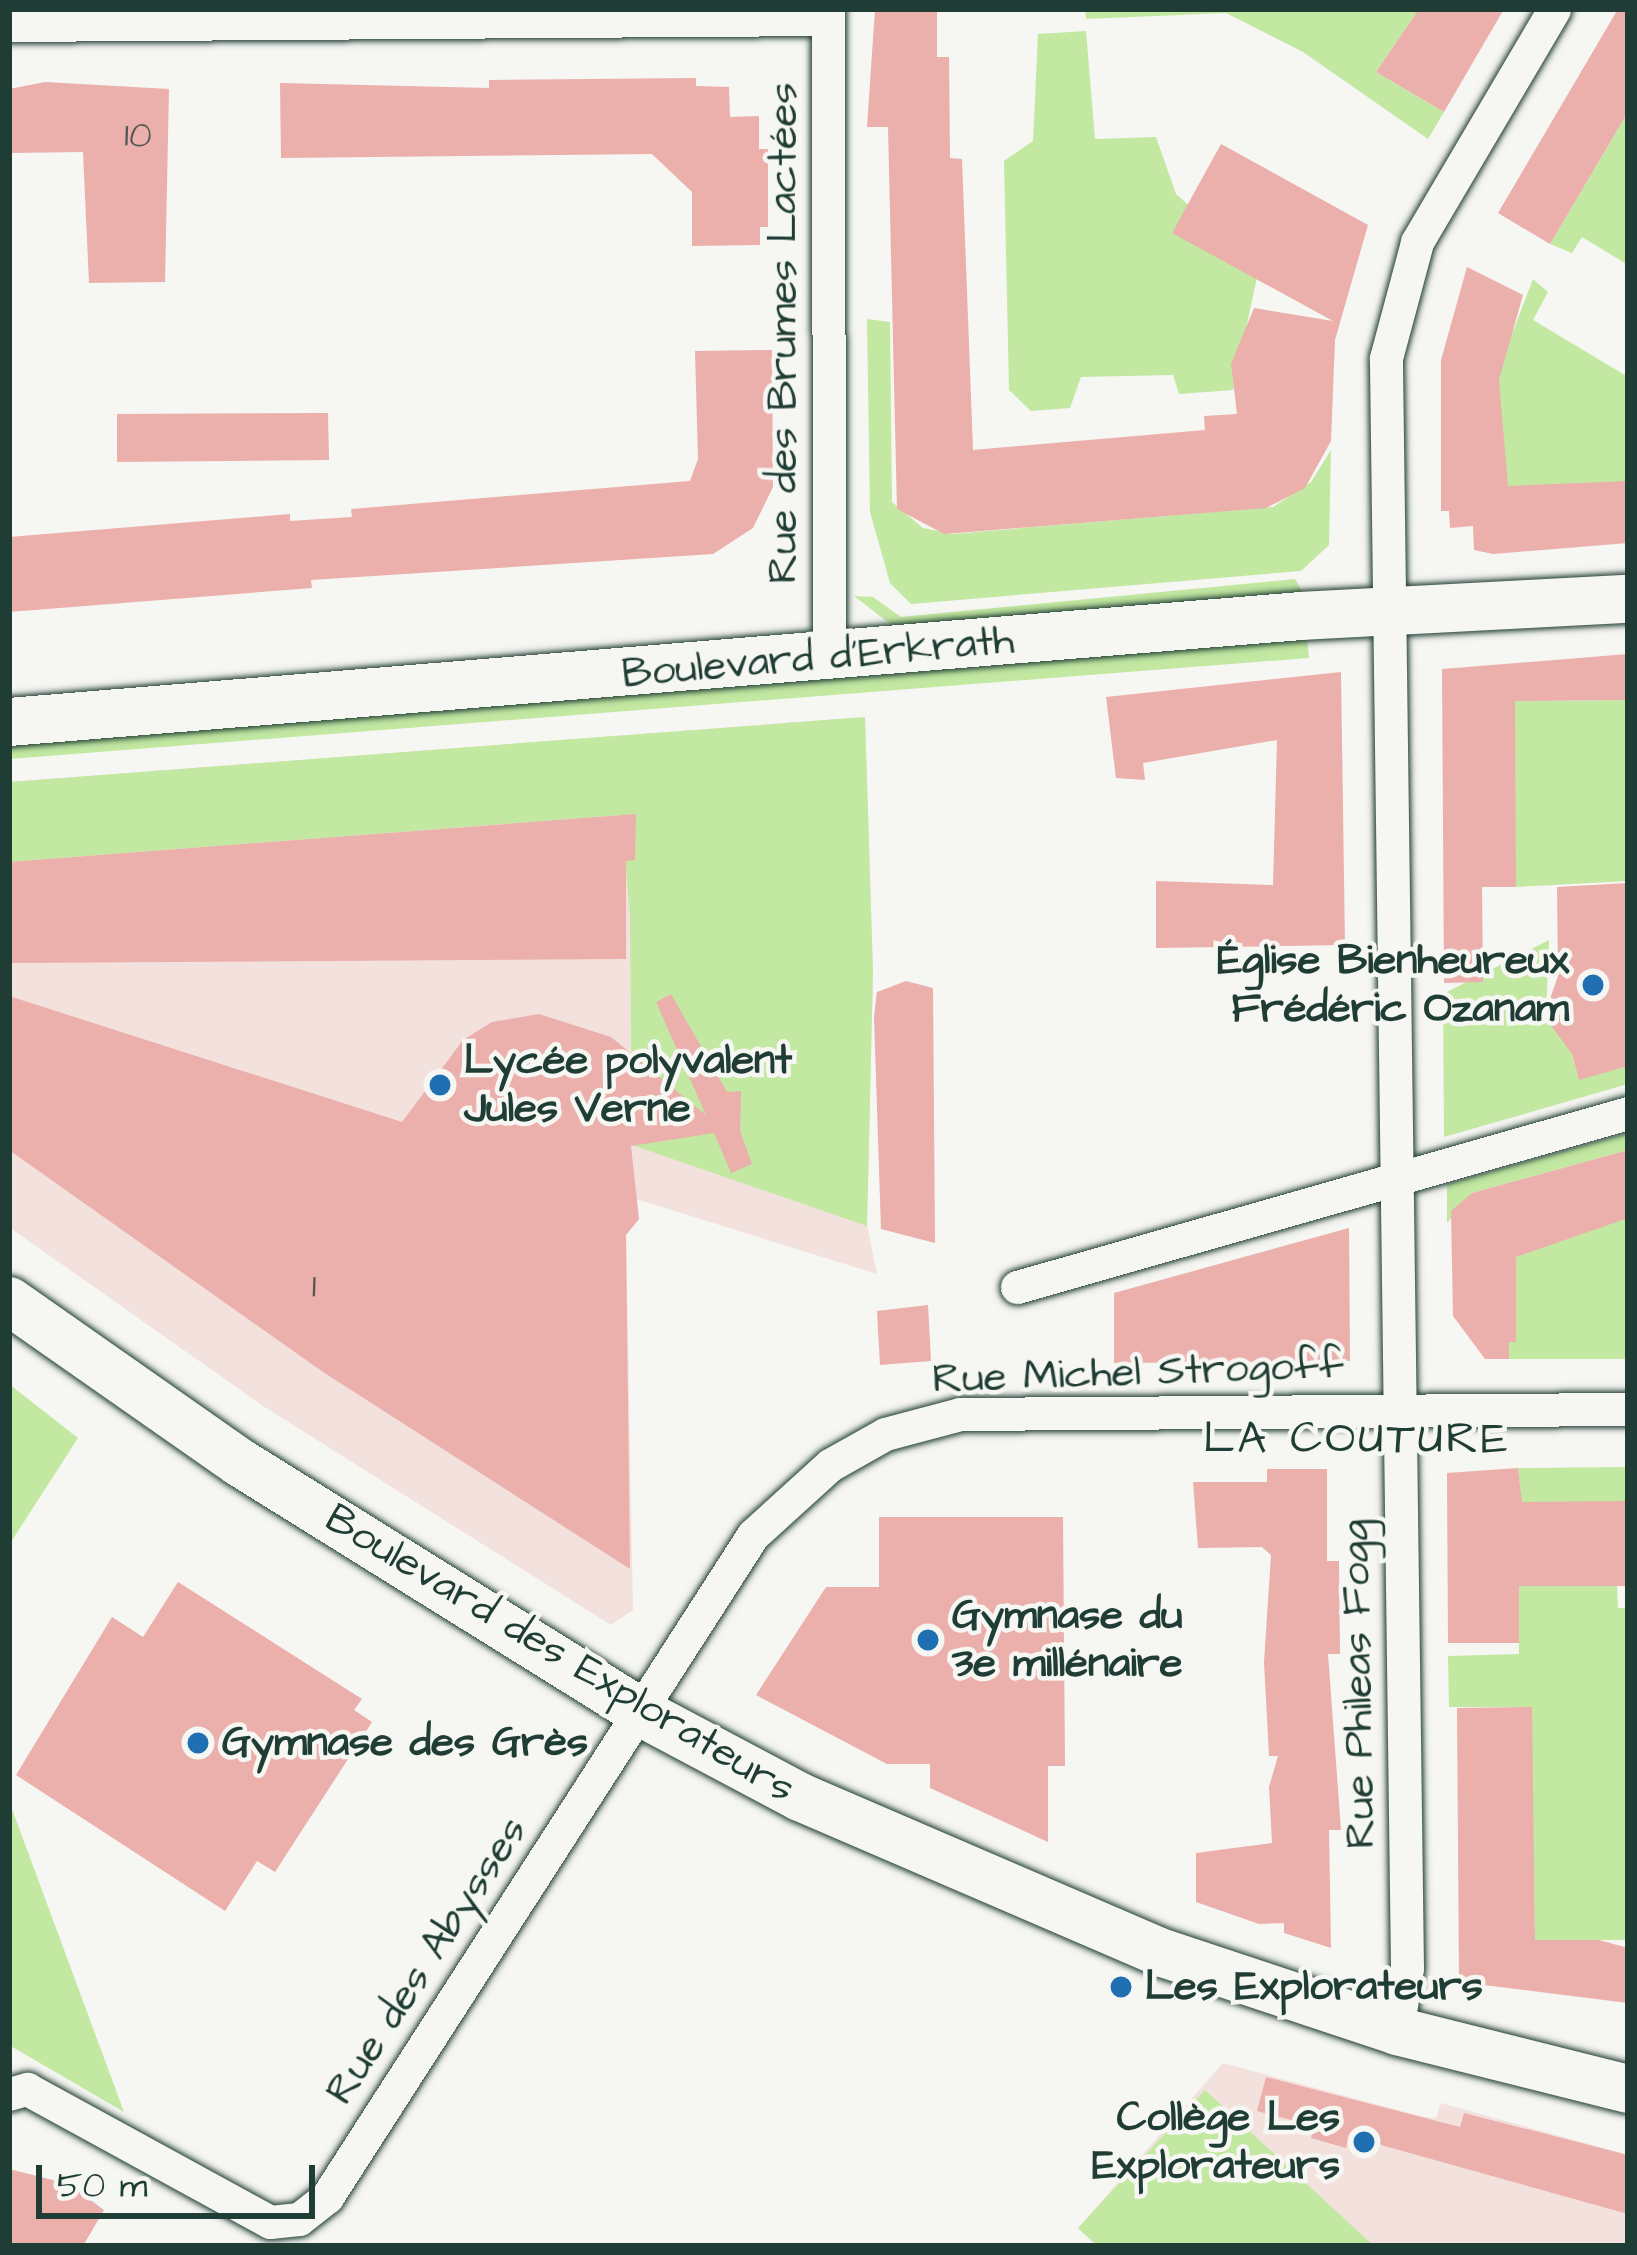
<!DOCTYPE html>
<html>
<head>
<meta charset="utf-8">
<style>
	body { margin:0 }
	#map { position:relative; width:1637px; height:2255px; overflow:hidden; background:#f6f6f2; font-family:"Architects Daughter",sans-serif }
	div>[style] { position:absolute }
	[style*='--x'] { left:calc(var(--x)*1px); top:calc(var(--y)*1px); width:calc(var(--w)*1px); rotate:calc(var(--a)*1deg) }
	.built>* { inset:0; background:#f3e1dd }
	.green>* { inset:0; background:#c3e8a2 }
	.building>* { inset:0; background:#ebafac }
	.roads { filter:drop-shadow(0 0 3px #1f3d34) drop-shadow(0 0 3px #1f3d34) }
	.street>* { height:33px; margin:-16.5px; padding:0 16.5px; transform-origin:16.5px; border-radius:16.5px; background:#f6f6f2 }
	.secondary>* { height:48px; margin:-24px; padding:0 24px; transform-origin:24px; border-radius:24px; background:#f6f6f2 }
	.dots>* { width:33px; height:33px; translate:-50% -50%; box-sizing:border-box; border:6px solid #f6f6f2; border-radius:50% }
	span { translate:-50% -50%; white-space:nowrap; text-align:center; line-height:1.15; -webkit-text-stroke:9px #f6f6f2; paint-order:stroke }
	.number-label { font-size:36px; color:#525a52 }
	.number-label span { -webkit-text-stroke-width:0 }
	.street-label { font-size:42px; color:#1f3d34 }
	.poi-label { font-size:42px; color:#1f3d34; font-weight:700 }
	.right { translate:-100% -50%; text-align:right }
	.left { translate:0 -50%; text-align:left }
	.neighbourhood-label { font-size:45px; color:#1f3d34; letter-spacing:3px }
	.frame { position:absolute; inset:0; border:12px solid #1f3d34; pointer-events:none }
	.scale { position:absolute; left:36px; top:2165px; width:279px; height:54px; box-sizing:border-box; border:6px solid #1f3d34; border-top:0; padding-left:15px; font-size:36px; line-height:42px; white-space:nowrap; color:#1f3d34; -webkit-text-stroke:9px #f6f6f2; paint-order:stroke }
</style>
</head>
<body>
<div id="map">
	<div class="built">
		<div style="clip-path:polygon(865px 717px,873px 972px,867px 1225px,877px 1274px,633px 1198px,637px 1222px,626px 1234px,633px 1610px,611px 1625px,263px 1406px,9px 1227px,9px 782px)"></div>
		<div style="clip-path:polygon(1223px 2063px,1424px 2117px,1436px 2118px,1441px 2103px,1628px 2155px,1628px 2246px,1096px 2246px,1078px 2228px)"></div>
	</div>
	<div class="green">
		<div style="clip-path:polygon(1085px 9px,1419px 9px,1376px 72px,1444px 112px,1428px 139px,1303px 52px,1226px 13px,1086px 19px)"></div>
		<div style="clip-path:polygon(1086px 31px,1095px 139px,1156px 137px,1176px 194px,1259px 268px,1233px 390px,1179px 394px,1173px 375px,1081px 377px,1070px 408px,1031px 411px,1009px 390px,1004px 161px,1033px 141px,1038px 34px)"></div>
		<div style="clip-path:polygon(1628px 112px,1628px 265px,1582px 237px,1572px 253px,1550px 244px)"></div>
		<div style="clip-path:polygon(1533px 279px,1548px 292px,1533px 320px,1628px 377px,1628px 481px,1499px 496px,1496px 376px)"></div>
		<div style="clip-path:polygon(867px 319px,890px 322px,892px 502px,923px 528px,952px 534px,1273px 507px,1311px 482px,1331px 450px,1329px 545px,1301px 571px,911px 604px,890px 583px,870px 512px)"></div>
		<div style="clip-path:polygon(1295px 579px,1305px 596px,898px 630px,854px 596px,873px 597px,901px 617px)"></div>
		<div style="clip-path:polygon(1307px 637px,1309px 658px,9px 759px,9px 742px)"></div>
		<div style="clip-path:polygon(1628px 700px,1628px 881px,1516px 887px,1510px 701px)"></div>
		<div style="clip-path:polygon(865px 717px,873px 972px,867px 1226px,632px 1145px,630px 915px,621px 815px,9px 862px,9px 782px)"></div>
		<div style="clip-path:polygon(1549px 940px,1546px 1016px,1563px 1023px,1579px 1079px,1628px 1066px,1628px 1084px,1444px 1137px,1443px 994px)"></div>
		<div style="clip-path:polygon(1628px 1133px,1628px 1150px,1472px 1193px,1447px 1223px,1447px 1184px)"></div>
		<div style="clip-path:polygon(1628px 1218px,1628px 1359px,1509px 1359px,1509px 1342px,1516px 1341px,1516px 1249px)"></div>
		<div style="clip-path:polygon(9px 1384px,78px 1438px,9px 1545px)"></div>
		<div style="clip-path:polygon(1628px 1467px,1628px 1502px,1522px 1503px,1518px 1468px)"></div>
		<div style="clip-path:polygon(1519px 1581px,1617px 1586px,1618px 1608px,1628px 1608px,1628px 1940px,1535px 1940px,1531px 1707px,1449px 1707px,1448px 1656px,1519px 1654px)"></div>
		<div style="clip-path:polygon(9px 1801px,124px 2112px,9px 2045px)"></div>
		<div style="clip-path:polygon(1205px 2090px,1374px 2246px,1098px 2246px,1078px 2228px)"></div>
	</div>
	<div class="building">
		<div style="clip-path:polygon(875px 9px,937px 9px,937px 57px,949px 57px,950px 158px,962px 159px,973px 450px,1205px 430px,1204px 416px,1237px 414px,1231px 364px,1254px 308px,1333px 321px,1172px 233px,1221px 144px,1368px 225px,1335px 340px,1331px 441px,1305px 488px,1266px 508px,944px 534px,897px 509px,888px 127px,867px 127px)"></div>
		<div style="clip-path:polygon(1419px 9px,1504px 9px,1444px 112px,1376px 72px)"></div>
		<div style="clip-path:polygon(1618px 9px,1628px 9px,1628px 112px,1550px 244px,1498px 213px)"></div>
		<div style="clip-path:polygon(696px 78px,696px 86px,729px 87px,730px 117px,759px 116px,759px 149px,768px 149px,768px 227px,760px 227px,760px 245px,692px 246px,692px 192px,652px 154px,281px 158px,280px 83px,489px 88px,489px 80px)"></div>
		<div style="clip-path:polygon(45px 82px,169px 89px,165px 282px,89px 283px,83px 152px,9px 153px,9px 89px)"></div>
		<div style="clip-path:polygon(1467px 267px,1523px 295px,1499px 380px,1508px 486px,1628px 481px,1628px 543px,1493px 554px,1474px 550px,1473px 526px,1450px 528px,1449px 511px,1441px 511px,1441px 360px)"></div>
		<div style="clip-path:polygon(772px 350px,773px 487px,753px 528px,713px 554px,311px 580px,312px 588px,9px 612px,9px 537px,290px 514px,290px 521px,352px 517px,351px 509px,690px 481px,698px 459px,695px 351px)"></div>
		<div style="clip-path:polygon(328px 413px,329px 460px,117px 462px,117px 414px)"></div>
		<div style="clip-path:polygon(1628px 654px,1628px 700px,1515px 701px,1516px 887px,1482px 887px,1483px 982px,1444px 983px,1442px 669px)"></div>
		<div style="clip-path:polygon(1341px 672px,1345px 945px,1156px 948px,1156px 881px,1273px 885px,1277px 740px,1143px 763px,1145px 780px,1116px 778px,1106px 697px)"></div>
		<div style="clip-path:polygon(636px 814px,635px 860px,626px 861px,626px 959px,9px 963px,9px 862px)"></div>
		<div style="clip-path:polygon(1628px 883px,1628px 1066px,1579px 1080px,1572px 1054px,1544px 1016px,1558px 976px,1557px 887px)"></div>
		<div style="clip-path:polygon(906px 981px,933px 988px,935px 1243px,881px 1229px,874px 1017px,877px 992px)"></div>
		<div style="clip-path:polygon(671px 994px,727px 1092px,741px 1091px,740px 1131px,752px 1164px,731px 1173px,714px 1133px,631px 1146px,639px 1219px,626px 1235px,630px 1569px,323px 1372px,9px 1150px,9px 996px,402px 1122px,463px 1040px,492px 1022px,539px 1014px,611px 1037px,706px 1115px,656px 1002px)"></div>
		<div style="clip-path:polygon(1628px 1150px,1628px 1218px,1516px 1257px,1516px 1342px,1509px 1342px,1509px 1359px,1485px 1359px,1453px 1316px,1451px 1211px,1472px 1193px)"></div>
		<div style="clip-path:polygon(1349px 1228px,1350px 1361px,1114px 1363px,1114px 1293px)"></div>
		<div style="clip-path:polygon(928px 1305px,931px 1361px,880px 1365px,877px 1311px)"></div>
		<div style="clip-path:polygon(1518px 1468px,1522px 1502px,1628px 1501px,1628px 1586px,1519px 1586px,1519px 1643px,1448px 1643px,1447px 1473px)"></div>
		<div style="clip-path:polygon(1267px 1469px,1327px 1469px,1327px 1561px,1339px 1561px,1340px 1654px,1328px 1654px,1341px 1830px,1329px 1830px,1331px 1948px,1284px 1933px,1284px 1923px,1259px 1924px,1196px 1902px,1196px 1853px,1272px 1843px,1269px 1787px,1278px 1756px,1269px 1756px,1264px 1662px,1271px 1555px,1262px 1547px,1198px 1548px,1193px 1482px,1267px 1482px)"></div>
		<div style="clip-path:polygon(879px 1517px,1063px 1517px,1065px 1766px,1048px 1766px,1048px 1842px,930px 1788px,930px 1764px,887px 1764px,756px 1695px,826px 1587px,879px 1587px)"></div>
		<div style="clip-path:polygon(178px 1582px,362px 1699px,354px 1710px,372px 1722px,275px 1872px,257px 1861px,225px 1911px,16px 1775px,112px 1617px,143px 1637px)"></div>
		<div style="clip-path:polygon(1532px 1707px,1535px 1940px,1599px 1940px,1628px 1948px,1628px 2003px,1459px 1982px,1457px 1708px)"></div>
		<div style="clip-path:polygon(1266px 2077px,1460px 2127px,1464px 2113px,1628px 2155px,1628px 2214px,1349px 2136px,1346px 2148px,1311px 2138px,1314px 2126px,1257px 2111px)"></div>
		<div style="clip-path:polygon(9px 2169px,69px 2184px,104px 2210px,83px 2246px,9px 2246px)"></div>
	</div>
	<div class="roads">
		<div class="street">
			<div style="--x:828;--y:9;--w:648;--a:89.91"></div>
			<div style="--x:9;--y:25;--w:819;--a:-0.42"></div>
			<div style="--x:1017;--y:1287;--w:635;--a:-15.9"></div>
			<div style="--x:1397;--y:2031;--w:64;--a:-81"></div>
			<div style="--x:1407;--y:1968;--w:1610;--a:-90.75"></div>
			<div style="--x:1386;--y:358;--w:120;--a:-75"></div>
			<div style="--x:1417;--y:242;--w:270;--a:-59.5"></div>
			<div style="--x:9;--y:2094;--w:19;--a:-16"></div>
			<div style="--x:27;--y:2089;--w:277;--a:28.7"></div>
			<div style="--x:270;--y:2222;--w:29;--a:-6"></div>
			<div style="--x:299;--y:2219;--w:36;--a:-38"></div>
			<div style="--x:327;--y:2197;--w:787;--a:-57.24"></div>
			<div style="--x:753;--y:1535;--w:104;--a:-42.3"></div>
			<div style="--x:830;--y:1465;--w:63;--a:-29.4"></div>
			<div style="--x:885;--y:1434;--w:78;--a:-14.9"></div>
			<div style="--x:960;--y:1414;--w:668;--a:-0.43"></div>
		</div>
		<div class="secondary">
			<div style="--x:9;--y:722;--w:1295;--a:-4.69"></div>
			<div style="--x:1300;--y:616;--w:328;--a:-3"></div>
			<div style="--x:9;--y:1301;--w:281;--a:35"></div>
			<div style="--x:239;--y:1462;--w:475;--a:31.9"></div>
			<div style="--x:642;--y:1713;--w:179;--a:28"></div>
			<div style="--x:800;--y:1797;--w:395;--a:23.3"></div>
			<div style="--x:1163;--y:1953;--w:247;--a:18.4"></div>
			<div style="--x:1397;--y:2031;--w:238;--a:14.1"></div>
		</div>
	</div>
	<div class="dots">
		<div style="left:1593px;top:985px;background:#1f6fb2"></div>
		<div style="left:440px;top:1085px;background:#1f6fb2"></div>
		<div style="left:928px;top:1640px;background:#1f6fb2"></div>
		<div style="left:198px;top:1743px;background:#1f6fb2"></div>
		<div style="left:1121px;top:1987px;background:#1f6fb2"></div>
		<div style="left:1364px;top:2142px;background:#1f6fb2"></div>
	</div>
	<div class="number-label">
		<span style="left:138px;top:136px">10</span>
		<span style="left:314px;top:1287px">1</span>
	</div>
	<div class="street-label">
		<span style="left:784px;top:333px;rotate:-90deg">Rue des Brumes Lactées</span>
		<span style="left:818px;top:658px;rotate:-5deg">Boulevard d'Erkrath</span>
		<span style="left:1138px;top:1373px;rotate:-2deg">Rue Michel Strogoff</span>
		<span style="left:560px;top:1654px;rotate:31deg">Boulevard des Explorateurs</span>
		<span style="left:1359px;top:1684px;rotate:-91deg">Rue Phileas Fogg</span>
		<span style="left:427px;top:1961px;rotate:-57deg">Rue des Abysses</span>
	</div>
	<div class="poi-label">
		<span class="right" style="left:1569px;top:985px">Église Bienheureux<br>Frédéric Ozanam</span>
		<span class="left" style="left:464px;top:1085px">Lycée polyvalent<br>Jules Verne</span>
		<span class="left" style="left:952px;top:1640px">Gymnase du<br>3e millénaire</span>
		<span class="left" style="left:222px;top:1743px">Gymnase des Grès</span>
		<span class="left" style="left:1145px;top:1987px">Les Explorateurs</span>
		<span class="right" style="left:1340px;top:2142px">Collège Les<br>Explorateurs</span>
	</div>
	<div class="neighbourhood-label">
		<span style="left:1357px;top:1440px">LA COUTURE</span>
	</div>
	<div class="frame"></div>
	<div class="scale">50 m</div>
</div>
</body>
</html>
